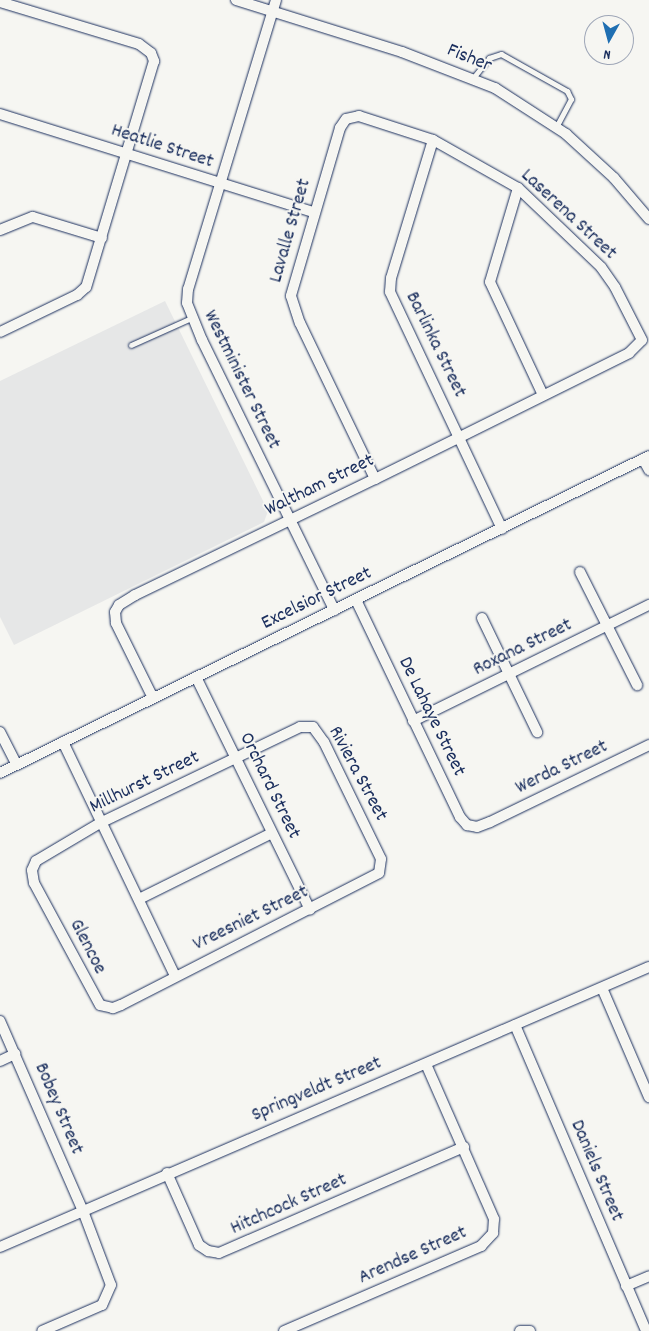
<!DOCTYPE html>
<html>
<head>
<meta charset="utf-8">
<style>
	body { margin:0 }
	#map { position:relative; width:649px; height:1331px; overflow:hidden; background:#f6f6f2; font-family:Dekko,sans-serif }
	div>[style] { position:absolute }
	[style*='--x'] { left:calc(var(--x)*1px); top:calc(var(--y)*1px); width:calc(var(--w)*1px); rotate:calc(var(--a)*1deg) }
	.built>* { inset:0; background:#e6e7e7 }
	.roads { filter:drop-shadow(0 0 1px #1b2f5e) drop-shadow(0 0 1px #1b2f5e) }
	.service>* { height:5px; margin:-2.5px; padding:0 2.5px; transform-origin:2.5px; border-radius:2.5px; background:#f6f6f2 }
	.minor>* { height:10px; margin:-5px; padding:0 5px; transform-origin:5px; border-radius:5px; background:#f6f6f2 }
	span { translate:-50% -50%; white-space:nowrap; text-align:center; line-height:1.15; -webkit-text-stroke:4px #f6f6f2; paint-order:stroke }
	.street-label { font-size:20px; color:#1b2f5e }
	.north { position:absolute; left:584px; top:15px; width:50px; height:50px; box-sizing:border-box; background:#f6f6f2; border:1px solid #9ea6b7; border-radius:50%; rotate:187deg; font-size:14px; font-weight:700; line-height:20px; text-align:center; color:#1b2f5e }
	.north::after { content:''; display:block; margin:auto; width:18px; height:22px; background:#1f6fb2; clip-path:polygon(50% 0,100% 100%,50% 72%,0 100%) }
</style>
</head>
<body>
<div id="map">
	<div class="built">
		<div style="clip-path:polygon(165px 301px,268px 511px,264px 522px,14px 645px,0 617px,0 381px)"></div>
	</div>
	<div class="roads">
		<div class="service">
			<div style="--x:473;--y:78;--w:26;--a:-51"></div>
			<div style="--x:489;--y:58;--w:13;--a:-18"></div>
			<div style="--x:501;--y:54;--w:76;--a:29.3"></div>
			<div style="--x:567;--y:91;--w:9;--a:63"></div>
			<div style="--x:571;--y:99;--w:32;--a:118"></div>
			<div style="--x:131;--y:345;--w:66;--a:-24.2"></div>
		</div>
		<div class="minor">
			<div style="--x:236;--y:0;--w:174;--a:17.4"></div>
			<div style="--x:402;--y:52;--w:100;--a:21.2"></div>
			<div style="--x:495;--y:88;--w:85;--a:32.9"></div>
			<div style="--x:566;--y:134;--w:65;--a:42.5"></div>
			<div style="--x:614;--y:178;--w:54;--a:49.5"></div>
			<div style="--x:276;--y:0;--w:302;--a:106.9"></div>
			<div style="--x:188;--y:289;--w:14;--a:94"></div>
			<div style="--x:187;--y:303;--w:40;--a:68"></div>
			<div style="--x:202;--y:340;--w:301;--a:63.9"></div>
			<div style="--x:0;--y:2;--w:145;--a:16.8"></div>
			<div style="--x:139;--y:44;--w:15;--a:37"></div>
			<div style="--x:151;--y:53;--w:9;--a:69"></div>
			<div style="--x:154;--y:61;--w:236;--a:106.7"></div>
			<div style="--x:86;--y:287;--w:12;--a:138"></div>
			<div style="--x:77;--y:295;--w:85;--a:154.3"></div>
			<div style="--x:0;--y:114;--w:328;--a:17.4"></div>
			<div style="--x:433;--y:140;--w:144;--a:106.9"></div>
			<div style="--x:391;--y:278;--w:14;--a:94"></div>
			<div style="--x:390;--y:292;--w:262;--a:64.7"></div>
			<div style="--x:518;--y:188;--w:98;--a:106.6"></div>
			<div style="--x:490;--y:282;--w:125;--a:64.9"></div>
			<div style="--x:0;--y:230;--w:35;--a:-22"></div>
			<div style="--x:33;--y:217;--w:72;--a:16.9"></div>
			<div style="--x:643;--y:459;--w:13;--a:61"></div>
			<div style="--x:580;--y:572;--w:127;--a:63.2"></div>
			<div style="--x:356;--y:600;--w:241;--a:64.4"></div>
			<div style="--x:460;--y:817;--w:11;--a:49"></div>
			<div style="--x:467;--y:825;--w:10;--a:11"></div>
			<div style="--x:477;--y:827;--w:14;--a:-21"></div>
			<div style="--x:490;--y:822;--w:177;--a:-25.8"></div>
			<div style="--x:482;--y:618;--w:127;--a:64.2"></div>
			<div style="--x:196;--y:677;--w:259;--a:63.9"></div>
			<div style="--x:153;--y:698;--w:84;--a:-116.3"></div>
			<div style="--x:116;--y:623;--w:11;--a:-95"></div>
			<div style="--x:115;--y:612;--w:8;--a:-60"></div>
			<div style="--x:119;--y:605;--w:19;--a:-32"></div>
			<div style="--x:135;--y:595;--w:267;--a:-25.8"></div>
			<div style="--x:375;--y:479;--w:95;--a:-26.3"></div>
			<div style="--x:460;--y:437;--w:189;--a:-26.4"></div>
			<div style="--x:629;--y:353;--w:18;--a:-45"></div>
			<div style="--x:642;--y:340;--w:59;--a:-117"></div>
			<div style="--x:615;--y:287;--w:24;--a:-125"></div>
			<div style="--x:601;--y:267;--w:115;--a:-136.4"></div>
			<div style="--x:518;--y:188;--w:98;--a:-150.5"></div>
			<div style="--x:433;--y:140;--w:78;--a:-162"></div>
			<div style="--x:359;--y:116;--w:13;--a:167"></div>
			<div style="--x:346;--y:119;--w:11;--a:124"></div>
			<div style="--x:340;--y:128;--w:175;--a:106.3"></div>
			<div style="--x:291;--y:296;--w:28;--a:72"></div>
			<div style="--x:300;--y:323;--w:173;--a:64.3"></div>
			<div style="--x:413;--y:721;--w:263;--a:-26.2"></div>
			<div style="--x:300;--y:727;--w:13;--a:0"></div>
			<div style="--x:313;--y:727;--w:19;--a:54"></div>
			<div style="--x:324;--y:742;--w:130;--a:64"></div>
			<div style="--x:381;--y:859;--w:14;--a:98"></div>
			<div style="--x:379;--y:873;--w:290;--a:152.9"></div>
			<div style="--x:121;--y:1005;--w:9;--a:159"></div>
			<div style="--x:113;--y:1008;--w:13;--a:-167"></div>
			<div style="--x:100;--y:1005;--w:139;--a:-118.4"></div>
			<div style="--x:34;--y:883;--w:13;--a:-99"></div>
			<div style="--x:32;--y:870;--w:10;--a:-66"></div>
			<div style="--x:36;--y:861;--w:74;--a:-30.7"></div>
			<div style="--x:100;--y:823;--w:222;--a:-25.6"></div>
			<div style="--x:0;--y:732;--w:36;--a:63"></div>
			<div style="--x:63;--y:742;--w:259;--a:64.4"></div>
			<div style="--x:0;--y:773;--w:722;--a:-26.03"></div>
			<div style="--x:139;--y:899;--w:148;--a:-26.4"></div>
			<div style="--x:602;--y:988;--w:119;--a:66.7"></div>
			<div style="--x:0;--y:1021;--w:207;--a:66.4"></div>
			<div style="--x:83;--y:1211;--w:79;--a:69.3"></div>
			<div style="--x:111;--y:1285;--w:22;--a:114"></div>
			<div style="--x:102;--y:1305;--w:65;--a:156.6"></div>
			<div style="--x:515;--y:1025;--w:333;--a:66.8"></div>
			<div style="--x:0;--y:1061;--w:17;--a:-25"></div>
			<div style="--x:167;--y:1173;--w:79;--a:66"></div>
			<div style="--x:199;--y:1245;--w:11;--a:34"></div>
			<div style="--x:208;--y:1251;--w:11;--a:10"></div>
			<div style="--x:219;--y:1253;--w:267;--a:-23.4"></div>
			<div style="--x:0;--y:1247;--w:707;--a:-23.34"></div>
			<div style="--x:626;--y:1286;--w:25;--a:-23"></div>
			<div style="--x:284;--y:1331;--w:215;--a:-23.3"></div>
			<div style="--x:481;--y:1246;--w:18;--a:-47"></div>
			<div style="--x:493;--y:1233;--w:14;--a:-86"></div>
			<div style="--x:494;--y:1219;--w:169;--a:-113.7"></div>
			<div style="--x:520;--y:1331;--w:10;--a:0"></div>
		</div>
	</div>
	<div class="street-label">
		<span style="left:469px;top:59px;rotate:22deg">Fisher</span>
		<span style="left:162px;top:147px;rotate:18deg">Heatlie Street</span>
		<span style="left:568px;top:215px;rotate:43deg">Laserena Street</span>
		<span style="left:291px;top:231px;rotate:-74deg">Lavalle Street</span>
		<span style="left:435px;top:345px;rotate:64deg">Barlinka Street</span>
		<span style="left:241px;top:380px;rotate:64deg">Westminister Street</span>
		<span style="left:320px;top:486px;rotate:-26deg">Waltham Street</span>
		<span style="left:317px;top:599px;rotate:-26deg">Excelsior Street</span>
		<span style="left:523px;top:648px;rotate:-26deg">Roxana Street</span>
		<span style="left:431px;top:717px;rotate:64deg">De Lahaye Street</span>
		<span style="left:562px;top:768px;rotate:-26deg">Werda Street</span>
		<span style="left:357px;top:774px;rotate:62deg">Riviera Street</span>
		<span style="left:145px;top:783px;rotate:-26deg">Millhurst Street</span>
		<span style="left:269px;top:786px;rotate:64deg">Orchard Street</span>
		<span style="left:251px;top:919px;rotate:-26deg">Vreesniet Street</span>
		<span style="left:87px;top:947px;rotate:63deg">Glencoe</span>
		<span style="left:317px;top:1090px;rotate:-23deg">Springveldt Street</span>
		<span style="left:58px;top:1109px;rotate:67deg">Bobey Street</span>
		<span style="left:596px;top:1171px;rotate:67deg">Daniels Street</span>
		<span style="left:289px;top:1205px;rotate:-24deg">Hitchcock Street</span>
		<span style="left:413px;top:1256px;rotate:-24deg">Arendse Street</span>
	</div>
	<div class="north">N</div>
</div>
</body>
</html>
